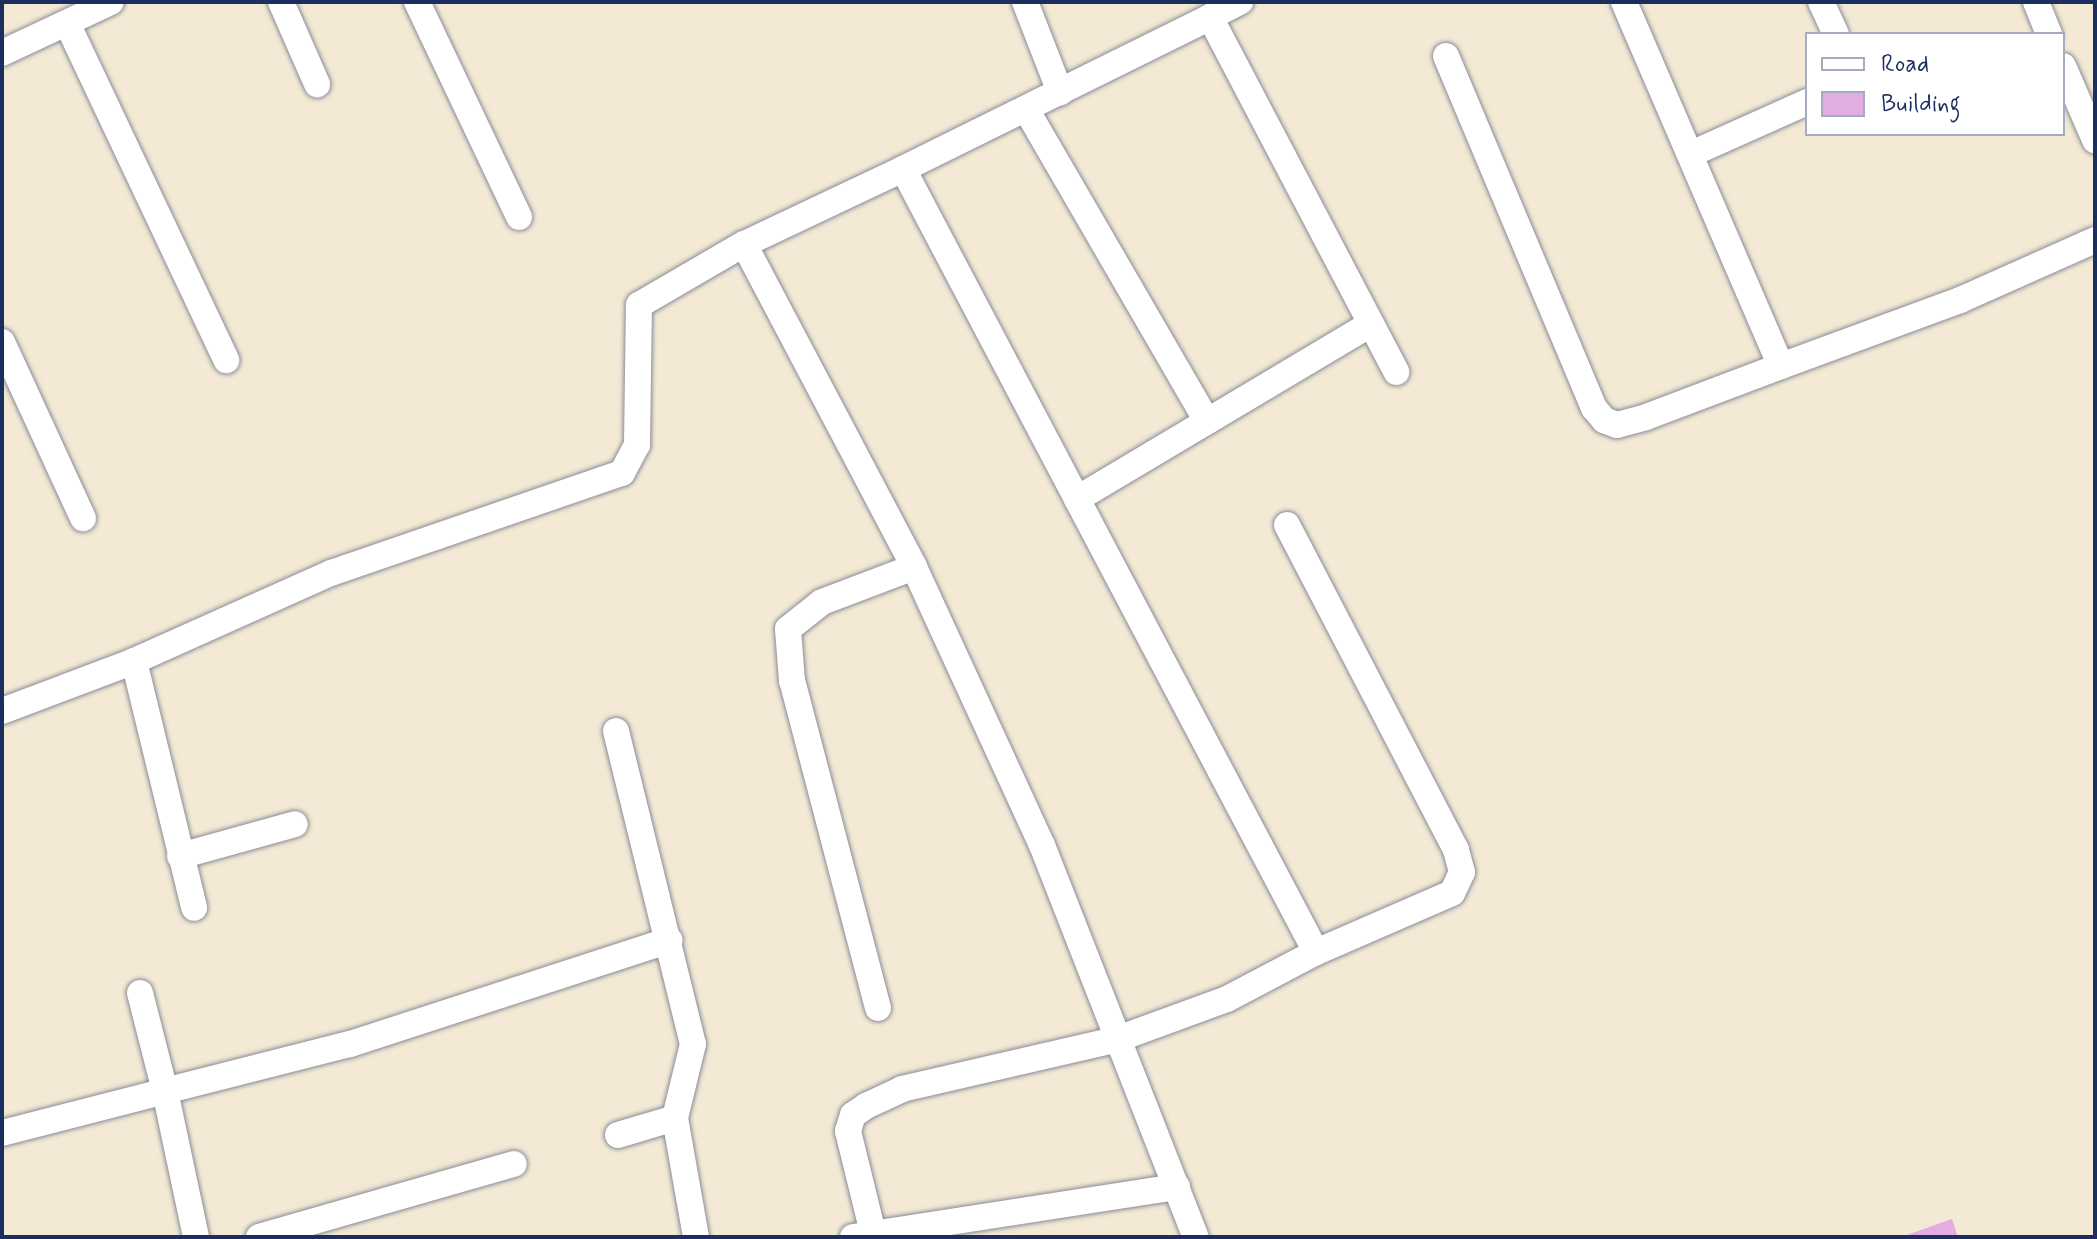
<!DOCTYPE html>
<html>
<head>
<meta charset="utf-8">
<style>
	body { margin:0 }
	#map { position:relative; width:2097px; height:1239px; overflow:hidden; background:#f4e9d4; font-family:Mynerve,sans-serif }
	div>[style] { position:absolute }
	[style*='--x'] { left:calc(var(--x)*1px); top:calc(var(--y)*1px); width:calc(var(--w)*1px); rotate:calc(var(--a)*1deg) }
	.building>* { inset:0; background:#e2ade2 }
	.roads { filter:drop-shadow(0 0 2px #888c99) drop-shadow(0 0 2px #888c99) }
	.minor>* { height:26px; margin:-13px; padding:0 13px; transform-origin:13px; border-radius:13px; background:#fff }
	span { translate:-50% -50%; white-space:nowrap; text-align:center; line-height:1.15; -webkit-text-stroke:8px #fff; paint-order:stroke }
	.frame { position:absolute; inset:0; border:4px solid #1b2f5e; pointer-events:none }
	.legend { position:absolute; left:1805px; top:32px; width:260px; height:104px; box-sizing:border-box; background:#fff; border:2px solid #a4acbf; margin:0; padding:10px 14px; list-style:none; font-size:24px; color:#1b2f5e }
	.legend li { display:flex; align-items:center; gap:16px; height:40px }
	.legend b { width:40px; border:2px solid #a4acbf }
</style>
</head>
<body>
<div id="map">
	<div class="building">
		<div style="clip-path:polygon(1952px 1219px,1958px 1237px,1901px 1237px)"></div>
	</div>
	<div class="roads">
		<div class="minor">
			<div style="--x:281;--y:2;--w:90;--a:66.3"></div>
			<div style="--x:417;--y:2;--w:238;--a:64.6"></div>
			<div style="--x:1025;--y:2;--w:97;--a:68.7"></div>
			<div style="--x:1624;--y:2;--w:396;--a:66.7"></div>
			<div style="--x:1781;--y:366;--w:191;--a:-20.2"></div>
			<div style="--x:1960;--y:300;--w:148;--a:-24"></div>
			<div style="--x:1821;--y:2;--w:35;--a:65"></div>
			<div style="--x:2036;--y:2;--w:35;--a:68"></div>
			<div style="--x:1210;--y:17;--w:34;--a:-27"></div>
			<div style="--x:67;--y:23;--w:373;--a:64.7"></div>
			<div style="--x:2;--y:53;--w:120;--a:-25.1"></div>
			<div style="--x:1446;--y:56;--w:382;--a:67.2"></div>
			<div style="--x:1594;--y:408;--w:16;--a:50"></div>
			<div style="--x:1604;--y:420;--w:14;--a:21"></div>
			<div style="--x:1617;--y:425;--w:30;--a:-15"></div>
			<div style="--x:1646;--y:417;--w:144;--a:-20.7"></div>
			<div style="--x:2063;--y:66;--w:81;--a:66.6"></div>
			<div style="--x:1026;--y:109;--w:361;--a:59.9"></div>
			<div style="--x:1691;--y:154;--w:127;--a:-24.1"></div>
			<div style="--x:903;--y:169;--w:343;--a:-26.3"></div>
			<div style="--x:1210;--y:17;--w:401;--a:62.3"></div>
			<div style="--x:2;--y:342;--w:194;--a:65.3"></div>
			<div style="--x:1077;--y:499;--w:373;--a:-117.8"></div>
			<div style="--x:903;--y:169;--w:176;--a:154.7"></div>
			<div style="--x:744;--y:244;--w:365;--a:62.2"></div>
			<div style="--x:914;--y:567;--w:306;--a:65.3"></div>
			<div style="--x:1042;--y:845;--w:421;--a:68.6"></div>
			<div style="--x:1287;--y:525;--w:366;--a:62.5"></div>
			<div style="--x:1456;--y:850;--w:23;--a:75"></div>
			<div style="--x:1462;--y:872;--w:23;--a:115"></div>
			<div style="--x:1452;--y:893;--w:148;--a:156.5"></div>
			<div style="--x:134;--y:661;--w:216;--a:-24.1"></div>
			<div style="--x:331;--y:573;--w:308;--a:-19"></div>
			<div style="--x:622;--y:473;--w:32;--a:-62"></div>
			<div style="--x:637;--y:445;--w:140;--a:-89.2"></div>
			<div style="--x:639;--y:305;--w:121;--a:-30.2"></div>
			<div style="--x:2;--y:711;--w:141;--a:-20.7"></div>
			<div style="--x:134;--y:661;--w:254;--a:76.3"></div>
			<div style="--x:616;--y:731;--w:322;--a:76.2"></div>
			<div style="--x:693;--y:1044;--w:76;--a:103.7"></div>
			<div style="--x:675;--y:1118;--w:121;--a:80"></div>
			<div style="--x:180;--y:856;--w:119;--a:-15.5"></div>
			<div style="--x:140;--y:993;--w:101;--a:75.7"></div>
			<div style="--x:165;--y:1091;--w:191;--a:-14.3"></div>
			<div style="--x:350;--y:1044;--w:336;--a:-18"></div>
			<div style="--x:878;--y:1008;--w:338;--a:-104.7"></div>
			<div style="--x:792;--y:681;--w:52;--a:-94.4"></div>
			<div style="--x:788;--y:629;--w:43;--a:-38.5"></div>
			<div style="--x:822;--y:602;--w:98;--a:-20.8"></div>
			<div style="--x:2;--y:1133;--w:168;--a:-14.4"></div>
			<div style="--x:165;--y:1091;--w:149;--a:78"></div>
			<div style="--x:618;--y:1135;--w:59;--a:-16.6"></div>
			<div style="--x:873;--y:1233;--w:105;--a:-103.8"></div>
			<div style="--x:848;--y:1131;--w:17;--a:-73"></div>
			<div style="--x:853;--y:1115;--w:16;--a:-35"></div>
			<div style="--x:866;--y:1106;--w:40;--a:-25"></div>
			<div style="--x:902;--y:1089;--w:219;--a:-13"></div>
			<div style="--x:1115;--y:1040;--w:119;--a:-20.1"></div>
			<div style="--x:1227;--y:999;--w:101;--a:-27.8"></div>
			<div style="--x:1316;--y:952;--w:512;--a:-117.82"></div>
			<div style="--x:1077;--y:499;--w:342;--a:-30.8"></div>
			<div style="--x:259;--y:1237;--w:265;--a:-16"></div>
			<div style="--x:853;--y:1237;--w:328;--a:-8.8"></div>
		</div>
	</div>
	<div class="frame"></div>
	<ul class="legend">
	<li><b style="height:10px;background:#fff"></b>Road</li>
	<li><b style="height:22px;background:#e2ade2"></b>Building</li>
	</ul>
</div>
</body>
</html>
